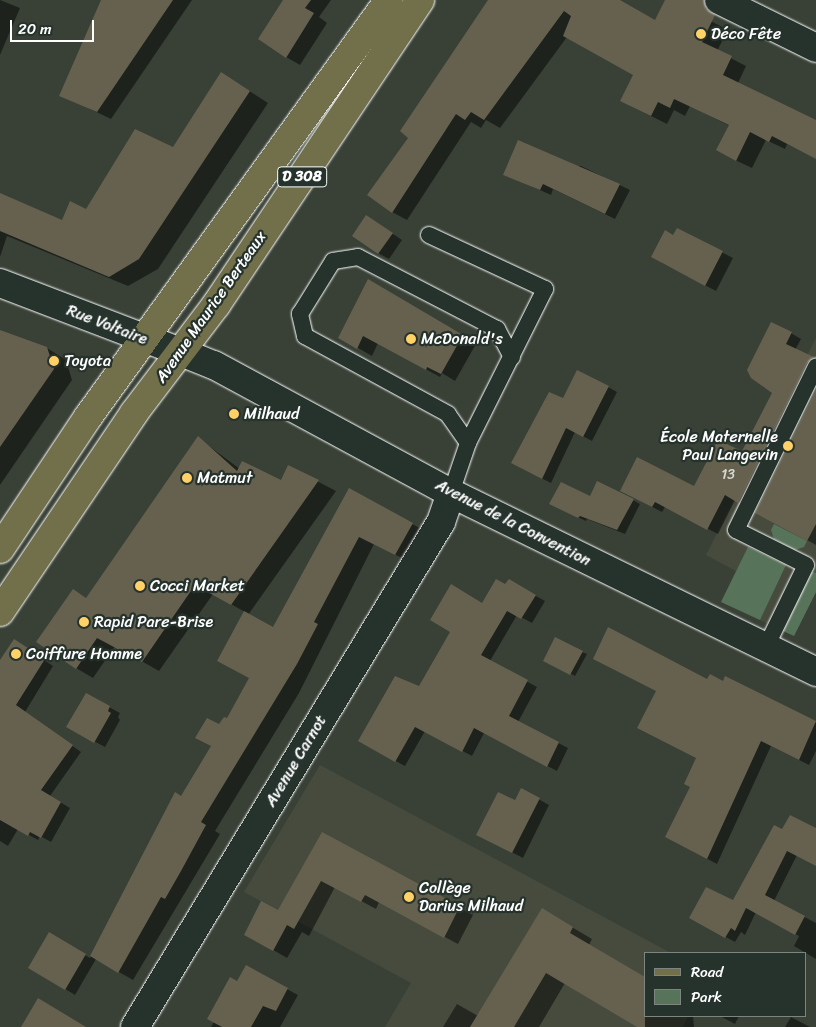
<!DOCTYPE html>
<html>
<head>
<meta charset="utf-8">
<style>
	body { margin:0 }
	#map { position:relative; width:816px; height:1027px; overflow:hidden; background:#394137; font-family:Sriracha,sans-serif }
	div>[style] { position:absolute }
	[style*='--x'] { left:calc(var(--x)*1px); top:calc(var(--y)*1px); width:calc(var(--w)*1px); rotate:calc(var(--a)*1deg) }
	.built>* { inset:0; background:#464b3e }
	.green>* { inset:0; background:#577359 }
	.shadow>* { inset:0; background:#0007 }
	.building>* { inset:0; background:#65614e }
	.roads { filter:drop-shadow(0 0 1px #fff) drop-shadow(0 0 1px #fff) }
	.service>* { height:16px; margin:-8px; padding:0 8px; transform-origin:8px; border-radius:8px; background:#26332d }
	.minor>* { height:28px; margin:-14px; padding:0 14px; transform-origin:14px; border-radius:14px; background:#26332d }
	.tertiary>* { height:28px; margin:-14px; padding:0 14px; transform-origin:14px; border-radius:14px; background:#26332d }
	.primary>* { height:28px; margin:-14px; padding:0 14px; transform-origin:14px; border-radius:14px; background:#71704a }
	.dots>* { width:14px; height:14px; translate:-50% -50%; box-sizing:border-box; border:2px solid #26332d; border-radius:50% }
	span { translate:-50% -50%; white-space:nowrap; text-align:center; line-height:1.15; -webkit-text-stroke:4.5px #26332d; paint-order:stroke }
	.number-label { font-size:14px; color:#d8d8d3 }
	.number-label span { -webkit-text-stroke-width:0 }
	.shield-label span { padding:1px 4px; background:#26332d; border:1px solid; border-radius:4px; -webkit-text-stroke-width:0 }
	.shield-label { font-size:15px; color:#fff; font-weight:700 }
	.poi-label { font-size:16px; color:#fff }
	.left { translate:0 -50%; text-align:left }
	.right { translate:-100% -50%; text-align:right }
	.street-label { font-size:16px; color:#fff }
	.legend { position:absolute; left:644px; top:952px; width:162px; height:65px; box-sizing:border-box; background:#26332d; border:1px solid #7d8581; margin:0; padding:6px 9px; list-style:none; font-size:15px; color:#fff }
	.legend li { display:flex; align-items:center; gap:10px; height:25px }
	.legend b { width:25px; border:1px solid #7d8581 }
	.scale { position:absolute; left:10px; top:20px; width:84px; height:22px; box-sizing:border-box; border:2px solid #fff; border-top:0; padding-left:6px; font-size:15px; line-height:18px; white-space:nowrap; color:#fff; -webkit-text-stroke:4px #26332d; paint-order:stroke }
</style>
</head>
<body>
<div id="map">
	<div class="built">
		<div style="clip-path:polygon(816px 338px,816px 592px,794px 636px,721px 602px,736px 571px,706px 555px)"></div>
		<div style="clip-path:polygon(320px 765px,671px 953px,645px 953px,645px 1016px,688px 1016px,683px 1027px,385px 1027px,411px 983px,244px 892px)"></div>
	</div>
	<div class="green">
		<div style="clip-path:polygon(774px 524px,807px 541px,804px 547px,795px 550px,774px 539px,771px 530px)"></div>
		<div style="clip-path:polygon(748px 547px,786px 565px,760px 620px,721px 602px)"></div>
		<div style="clip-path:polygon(813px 572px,816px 573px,816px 592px,794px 636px,781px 630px,808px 574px)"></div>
	</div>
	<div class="shadow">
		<div style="clip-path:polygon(0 0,20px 8px,0 55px)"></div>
		<div style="clip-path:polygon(102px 0,192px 0,111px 119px,61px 95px)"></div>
		<div style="clip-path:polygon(284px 0,331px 0,319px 17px,327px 23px,300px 65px,286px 57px)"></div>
		<div style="clip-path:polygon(490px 0,618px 0,655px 22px,666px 0,670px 0,728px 30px,717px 51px,746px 66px,738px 83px,816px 121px,816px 158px,787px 144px,785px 149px,766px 140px,752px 168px,733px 159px,730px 126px,690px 106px,685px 116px,674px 110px,667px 124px,637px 109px,622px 101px,634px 75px,567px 37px,500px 128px,486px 120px,481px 128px,471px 122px,407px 220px,392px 212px,410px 137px)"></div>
		<div style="clip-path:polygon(240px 85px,268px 103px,158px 269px,128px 286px,7px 236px,0 257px,0 197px,63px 221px,87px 210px,173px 149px)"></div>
		<div style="clip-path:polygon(581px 166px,630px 190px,615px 219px,553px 189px,551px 195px,504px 174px)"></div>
		<div style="clip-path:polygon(377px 223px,402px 240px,389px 259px,378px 253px)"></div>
		<div style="clip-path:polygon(678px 230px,733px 258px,716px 291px,662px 263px)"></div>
		<div style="clip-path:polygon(369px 280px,476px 344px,455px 381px,442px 373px,440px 377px,378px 343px,372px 356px,339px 337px)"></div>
		<div style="clip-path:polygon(0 331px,47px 348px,66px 360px,72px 380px,0 485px)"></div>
		<div style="clip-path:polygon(791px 333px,801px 339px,795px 350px,816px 360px,748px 507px,735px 500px,718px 534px,665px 507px,662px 512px,631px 496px,695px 488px,742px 453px,773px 393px,752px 377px)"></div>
		<div style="clip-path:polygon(608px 387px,617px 392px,592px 441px,575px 432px,551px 483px,521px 468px,563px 400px)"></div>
		<div style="clip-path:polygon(816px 393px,816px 545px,776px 523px)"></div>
		<div style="clip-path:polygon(198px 438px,240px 469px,281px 482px,288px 466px,336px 491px,248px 615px,274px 629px,349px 490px,427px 532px,410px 562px,374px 544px,299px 693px,215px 831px,220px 834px,133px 980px,96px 959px,75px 995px,30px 967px,49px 934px,90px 958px,176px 794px,182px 797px,213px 747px,220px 726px,227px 720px,251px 678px,245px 612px,213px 594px,159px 671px,115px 646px,93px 678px,76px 668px,86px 599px)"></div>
		<div style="clip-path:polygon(590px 498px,633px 500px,640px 504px,625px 534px,587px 519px,586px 521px,558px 508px)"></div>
		<div style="clip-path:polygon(509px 581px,545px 601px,532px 623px,517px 615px,490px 661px,537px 687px,518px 722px,568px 748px,557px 771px,484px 733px,472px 756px,425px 731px,405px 766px,359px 741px,419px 688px,483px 604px)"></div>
		<div style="clip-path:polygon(24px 646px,53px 666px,25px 712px,81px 752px,50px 796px,70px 808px,51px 842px,40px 836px,38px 840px,18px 829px,8px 846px,0 841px,0 662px)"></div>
		<div style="clip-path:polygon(582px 652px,587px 654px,575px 676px,545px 660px)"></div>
		<div style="clip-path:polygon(726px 678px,816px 723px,816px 751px,809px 765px,771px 746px,717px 864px,676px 842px,698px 758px,708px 680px,723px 683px)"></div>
		<div style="clip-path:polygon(109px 707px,120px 713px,118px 717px,120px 720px,105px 747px,67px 727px)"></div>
		<div style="clip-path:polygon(522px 790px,549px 805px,523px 858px,488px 840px)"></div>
		<div style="clip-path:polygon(816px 829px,816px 865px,797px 855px,774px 901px,816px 923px,816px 959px,794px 946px,799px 936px,756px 912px,745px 935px,741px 932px,735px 942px,691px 918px,734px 902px,782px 831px)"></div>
		<div style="clip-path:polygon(322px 834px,473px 915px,458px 944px,379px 902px,376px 909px,335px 887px,309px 936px,302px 932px,287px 958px,246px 934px,278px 912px)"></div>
		<div style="clip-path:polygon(543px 910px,592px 939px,589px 945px,645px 1016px,693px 1016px,694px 1027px,639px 1027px,565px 983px,539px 1027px,443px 1027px,457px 1004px,478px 1016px)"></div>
		<div style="clip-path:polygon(246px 967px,298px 995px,280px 1027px,211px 1027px)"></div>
		<div style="clip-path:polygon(720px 1016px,739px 1016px,735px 1024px)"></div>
		<div style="clip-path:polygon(791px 1017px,810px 1027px,785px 1027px)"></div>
	</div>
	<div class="building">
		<div style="clip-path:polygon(101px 0,173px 0,97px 112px,59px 96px)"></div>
		<div style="clip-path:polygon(283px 0,311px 0,305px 8px,314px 13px,286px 58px,258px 39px)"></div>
		<div style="clip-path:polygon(488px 0,620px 0,655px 20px,665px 0,704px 0,706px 9px,715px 15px,702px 42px,732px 56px,723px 75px,816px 120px,816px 159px,772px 136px,769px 142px,750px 132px,736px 161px,716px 150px,729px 125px,674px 99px,670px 108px,658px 102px,651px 116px,620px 101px,633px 75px,563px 36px,571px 16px,564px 11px,484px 120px,471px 112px,465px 120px,456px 114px,392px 213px,367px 195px,408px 138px,400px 131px)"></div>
		<div style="clip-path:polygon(221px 72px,250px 91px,139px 259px,109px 277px,0 231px,0 193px,62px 220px,70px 201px,86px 209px,135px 129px,173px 147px)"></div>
		<div style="clip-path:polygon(518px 140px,620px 184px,605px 214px,543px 184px,540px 190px,503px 175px)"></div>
		<div style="clip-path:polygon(366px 215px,393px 233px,378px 254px,352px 236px)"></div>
		<div style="clip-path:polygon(677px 228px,723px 251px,705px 286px,651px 257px,665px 230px,673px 235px)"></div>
		<div style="clip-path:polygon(368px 279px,463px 335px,441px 374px,427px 367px,426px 370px,363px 336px,357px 349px,338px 338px)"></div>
		<div style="clip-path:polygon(771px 322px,792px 332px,786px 344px,814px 357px,807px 363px,738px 503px,725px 495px,707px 530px,655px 502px,652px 507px,620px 491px,637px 457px,694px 486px,718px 440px,742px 451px,772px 393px,751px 378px,747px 370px)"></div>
		<div style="clip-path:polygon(0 330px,47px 347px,54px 369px,0 447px)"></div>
		<div style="clip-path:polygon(577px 370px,609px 386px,583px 437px,566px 428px,542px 479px,511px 463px,549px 392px,563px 398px)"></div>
		<div style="clip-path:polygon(816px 390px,816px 524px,807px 541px,755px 513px)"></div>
		<div style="clip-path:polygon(198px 436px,237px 471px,242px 461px,281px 480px,288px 465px,319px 480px,231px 605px,195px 585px,142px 662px,97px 638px,76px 669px,36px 642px,73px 589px,86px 598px)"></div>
		<div style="clip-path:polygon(597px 481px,634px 499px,617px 530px,580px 516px,578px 518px,549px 504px,561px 482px,590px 496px)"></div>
		<div style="clip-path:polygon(349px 488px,413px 523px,395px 555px,359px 537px,314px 622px,318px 624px,297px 664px,201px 822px,206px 825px,181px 871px,165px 899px,161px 897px,118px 973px,90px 956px,175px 792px,181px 796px,211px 746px,195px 738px,207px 718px,219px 724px,224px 717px,227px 718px,249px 678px,217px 661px,244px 611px,273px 627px)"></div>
		<div style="clip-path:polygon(496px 579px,505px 584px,509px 579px,536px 595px,521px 619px,507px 611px,481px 655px,528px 680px,509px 716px,559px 742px,547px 767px,474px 728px,462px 752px,415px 727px,395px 762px,358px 741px,395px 676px,419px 686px,450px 632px,430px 620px,451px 584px,482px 603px)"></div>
		<div style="clip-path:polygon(608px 627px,707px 679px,710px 674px,723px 681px,725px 676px,816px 721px,799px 760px,761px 741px,707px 859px,665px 837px,690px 787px,684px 784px,696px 758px,637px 728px,656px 691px,593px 659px)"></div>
		<div style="clip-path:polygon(555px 637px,583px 651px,570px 675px,543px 661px)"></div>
		<div style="clip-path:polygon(14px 639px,45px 659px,16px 705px,73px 745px,41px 790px,61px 802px,41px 838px,30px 832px,28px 836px,0 820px,0 660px)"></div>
		<div style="clip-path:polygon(86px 693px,110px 706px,108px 711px,111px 713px,94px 743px,66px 727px)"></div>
		<div style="clip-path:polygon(521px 788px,540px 798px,512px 853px,476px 835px,498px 792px,515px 800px)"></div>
		<div style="clip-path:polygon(790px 815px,816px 828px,816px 866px,787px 851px,765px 895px,805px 916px,795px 935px,746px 908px,735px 931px,731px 928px,725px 938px,689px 918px,706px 887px,733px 900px,774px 825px,782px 829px)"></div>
		<div style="clip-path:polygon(322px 832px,460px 906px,444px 938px,365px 895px,361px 902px,321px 881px,294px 929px,287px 925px,273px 951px,244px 935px,261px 901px,278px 910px)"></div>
		<div style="clip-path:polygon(542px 908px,573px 927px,570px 933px,645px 977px,645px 1027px,637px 1027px,546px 973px,514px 1027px,470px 1027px)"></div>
		<div style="clip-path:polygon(49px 932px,86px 954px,65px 990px,28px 968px)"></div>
		<div style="clip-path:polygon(246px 965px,288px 988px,276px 1011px,263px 1006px,251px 1027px,222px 1027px,207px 1019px,230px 977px,237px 981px)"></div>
		<div style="clip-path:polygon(38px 998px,86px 1027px,21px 1027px)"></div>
	</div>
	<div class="roads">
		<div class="service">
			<div style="--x:429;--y:235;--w:128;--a:25"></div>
			<div style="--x:545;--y:289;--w:172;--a:116.6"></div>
			<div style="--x:468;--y:443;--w:53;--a:108.8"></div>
			<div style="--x:468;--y:443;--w:35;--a:-125"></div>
			<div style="--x:448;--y:414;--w:163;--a:-151.4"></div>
			<div style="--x:305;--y:336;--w:23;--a:-103"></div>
			<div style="--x:300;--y:314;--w:62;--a:-58.1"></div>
			<div style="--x:333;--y:261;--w:25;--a:-9"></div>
			<div style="--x:358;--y:257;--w:157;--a:27.4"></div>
			<div style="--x:497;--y:329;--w:32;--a:62"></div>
			<div style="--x:765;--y:649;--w:93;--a:-64"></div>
			<div style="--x:806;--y:565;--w:78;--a:-153.4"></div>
			<div style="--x:736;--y:530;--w:182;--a:-63.9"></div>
		</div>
		<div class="minor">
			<div style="--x:719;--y:0;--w:108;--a:26.3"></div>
			<div style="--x:181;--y:352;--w:35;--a:22"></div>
			<div style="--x:135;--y:1027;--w:590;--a:-58.79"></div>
			<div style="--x:441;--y:522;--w:31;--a:-71"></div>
		</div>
		<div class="tertiary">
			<div style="--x:0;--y:283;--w:194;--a:20.9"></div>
			<div style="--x:214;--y:365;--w:269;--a:28.4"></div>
			<div style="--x:451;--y:493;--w:407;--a:26.1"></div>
		</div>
		<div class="primary">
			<div style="--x:0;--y:549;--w:159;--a:-56.3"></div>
			<div style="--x:88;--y:417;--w:514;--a:-54.18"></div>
			<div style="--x:0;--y:612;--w:240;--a:-56"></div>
			<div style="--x:134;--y:413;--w:136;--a:-52.8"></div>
			<div style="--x:216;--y:305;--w:367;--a:-56.2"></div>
		</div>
	</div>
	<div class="dots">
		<div style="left:701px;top:34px;background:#ffd166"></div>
		<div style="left:411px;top:339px;background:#ffd166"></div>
		<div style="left:54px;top:361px;background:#ffd166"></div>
		<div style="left:234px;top:414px;background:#ffd166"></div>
		<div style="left:788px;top:446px;background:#ffd166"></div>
		<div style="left:187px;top:478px;background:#ffd166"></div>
		<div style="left:140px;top:586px;background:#ffd166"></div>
		<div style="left:84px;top:622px;background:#ffd166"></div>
		<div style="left:16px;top:654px;background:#ffd166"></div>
		<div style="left:409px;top:897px;background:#ffd166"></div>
	</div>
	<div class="number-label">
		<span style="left:728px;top:475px">13</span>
	</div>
	<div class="shield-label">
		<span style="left:302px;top:177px">D 308</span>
	</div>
	<div class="poi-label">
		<span class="left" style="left:711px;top:34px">Déco Fête</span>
		<span class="left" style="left:421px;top:339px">McDonald's</span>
		<span class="left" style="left:64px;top:361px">Toyota</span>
		<span class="left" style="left:244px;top:414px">Milhaud</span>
		<span class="right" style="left:778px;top:446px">École Maternelle<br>Paul Langevin</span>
		<span class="left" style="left:197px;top:478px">Matmut</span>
		<span class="left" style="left:150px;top:586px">Cocci Market</span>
		<span class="left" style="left:94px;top:622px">Rapid Pare-Brise</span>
		<span class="left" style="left:26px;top:654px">Coiffure Homme</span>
		<span class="left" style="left:419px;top:897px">Collège<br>Darius Milhaud</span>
	</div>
	<div class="street-label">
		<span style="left:211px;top:307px;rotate:-55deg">Avenue Maurice Berteaux</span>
		<span style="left:107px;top:325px;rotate:21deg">Rue Voltaire</span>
		<span style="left:513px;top:523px;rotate:27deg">Avenue de la Convention</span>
		<span style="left:296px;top:761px;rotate:-59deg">Avenue Carnot</span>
	</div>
	<ul class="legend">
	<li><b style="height:6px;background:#71704a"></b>Road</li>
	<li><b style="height:14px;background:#577359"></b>Park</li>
	</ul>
	<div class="scale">20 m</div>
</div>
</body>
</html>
